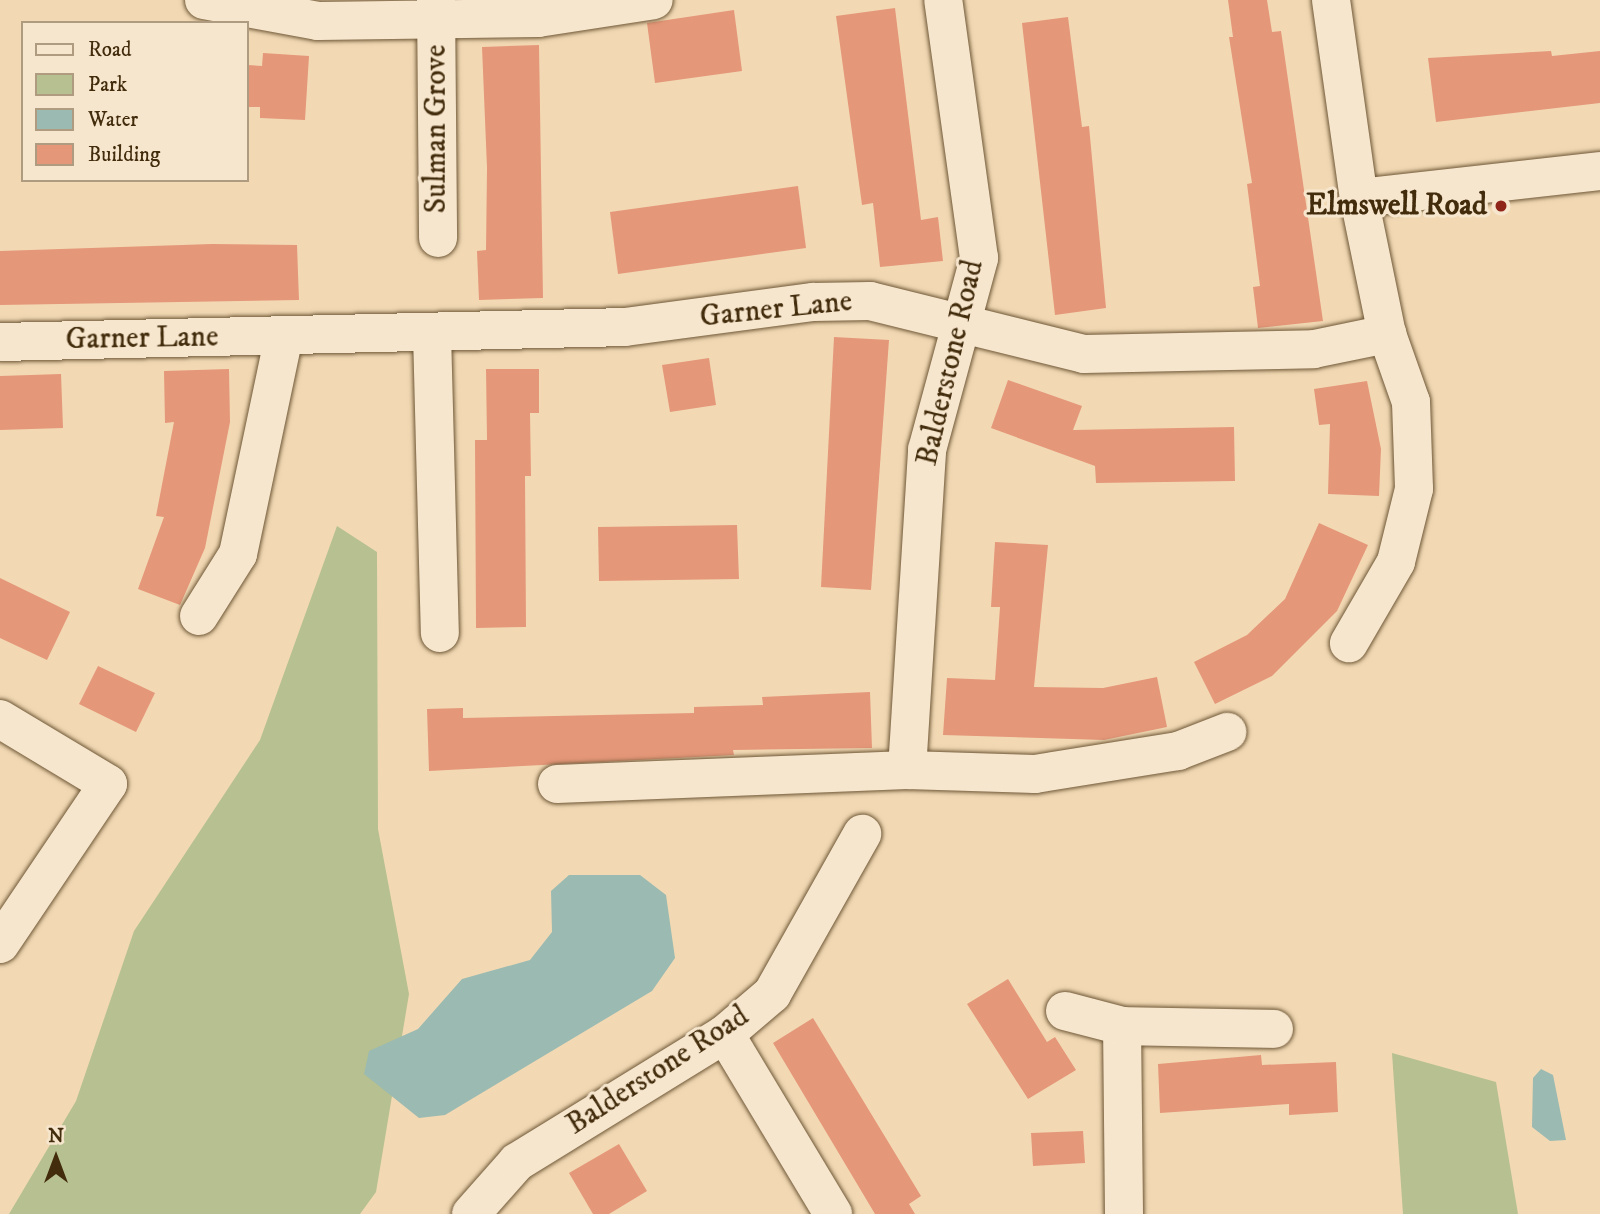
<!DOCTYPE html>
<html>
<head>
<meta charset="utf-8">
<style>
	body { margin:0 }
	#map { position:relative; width:1600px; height:1214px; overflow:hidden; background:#f2d9b4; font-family:"IM FELL DW Pica",serif }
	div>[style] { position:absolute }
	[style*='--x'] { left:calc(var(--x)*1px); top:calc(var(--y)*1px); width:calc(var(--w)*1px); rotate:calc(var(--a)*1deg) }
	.green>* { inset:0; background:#b6c090 }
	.water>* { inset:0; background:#9bbab1 }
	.building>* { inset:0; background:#e59779 }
	.roads { filter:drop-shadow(0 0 2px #6e5736) drop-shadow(0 0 2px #6e5736) }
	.minor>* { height:38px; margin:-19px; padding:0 19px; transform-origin:19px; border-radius:19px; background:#f7e6ce }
	.dots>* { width:19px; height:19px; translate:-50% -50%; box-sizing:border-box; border:4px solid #f7e6ce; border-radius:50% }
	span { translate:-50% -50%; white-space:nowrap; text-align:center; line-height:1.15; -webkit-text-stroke:6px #f7e6ce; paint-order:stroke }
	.street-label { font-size:30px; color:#422c0c }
	.poi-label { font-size:30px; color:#422c0c; font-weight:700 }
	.right { translate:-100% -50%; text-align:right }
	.legend { position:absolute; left:21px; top:21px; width:228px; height:161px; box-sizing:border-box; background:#f7e6ce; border:2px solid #af9c80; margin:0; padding:9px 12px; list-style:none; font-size:21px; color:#422c0c }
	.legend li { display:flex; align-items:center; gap:14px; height:35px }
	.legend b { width:35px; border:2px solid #af9c80 }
	.north { position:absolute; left:21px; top:1123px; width:70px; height:70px; -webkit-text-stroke:5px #f7e6ce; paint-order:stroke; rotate:0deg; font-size:19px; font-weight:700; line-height:28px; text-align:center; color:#422c0c }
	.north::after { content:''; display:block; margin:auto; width:24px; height:32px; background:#422c0c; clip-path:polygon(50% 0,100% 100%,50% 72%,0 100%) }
</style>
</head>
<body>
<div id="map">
	<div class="green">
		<div style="clip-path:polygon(337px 526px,377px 552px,378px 829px,409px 994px,376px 1192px,360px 1214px,9px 1214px,76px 1101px,134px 931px,260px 740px)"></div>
		<div style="clip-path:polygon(1392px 1053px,1496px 1082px,1518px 1214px,1403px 1214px)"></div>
	</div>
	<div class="water">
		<div style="clip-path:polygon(569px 875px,640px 875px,666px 895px,675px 958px,652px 991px,445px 1115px,419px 1118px,364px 1074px,369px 1051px,418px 1029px,462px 979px,530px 960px,552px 932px,551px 891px)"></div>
		<div style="clip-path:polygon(1541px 1069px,1553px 1075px,1566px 1140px,1550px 1141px,1532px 1127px,1533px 1078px)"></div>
	</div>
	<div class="building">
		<div style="clip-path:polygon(1228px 0,1267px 0,1272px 32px,1281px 31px,1323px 321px,1258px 328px,1253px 287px,1260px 286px,1247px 184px,1252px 183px,1229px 37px,1233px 37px)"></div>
		<div style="clip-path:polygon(895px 8px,921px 220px,938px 217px,943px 261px,880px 267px,873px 203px,862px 205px,836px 16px)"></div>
		<div style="clip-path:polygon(734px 10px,742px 71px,655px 83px,647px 23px)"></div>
		<div style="clip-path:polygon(1068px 17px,1082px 127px,1089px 126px,1106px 308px,1055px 315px,1022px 23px)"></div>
		<div style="clip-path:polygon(539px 45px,543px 298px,479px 300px,477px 251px,486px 250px,487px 168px,482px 47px)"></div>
		<div style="clip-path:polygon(1551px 51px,1552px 56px,1600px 51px,1600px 103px,1436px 122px,1428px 58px)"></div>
		<div style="clip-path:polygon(263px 53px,309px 56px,305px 120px,260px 118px,260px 107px,247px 107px,247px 65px,262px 66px)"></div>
		<div style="clip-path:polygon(798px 186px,806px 248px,618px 274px,610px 212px)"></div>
		<div style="clip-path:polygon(212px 244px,297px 245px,299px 300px,0 305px,0 251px)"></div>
		<div style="clip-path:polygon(834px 337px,889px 340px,871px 590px,821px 587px)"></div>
		<div style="clip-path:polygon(709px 358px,716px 405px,670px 412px,662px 365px)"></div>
		<div style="clip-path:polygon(229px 369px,230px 422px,205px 548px,180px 605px,138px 589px,164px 517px,156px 516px,174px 422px,165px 423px,164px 371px)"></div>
		<div style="clip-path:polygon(486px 369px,539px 369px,539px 413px,530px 413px,531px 476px,525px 476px,526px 627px,476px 628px,475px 440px,487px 440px)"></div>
		<div style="clip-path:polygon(61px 374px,63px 428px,0 430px,0 376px)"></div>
		<div style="clip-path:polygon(1008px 380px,1082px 406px,1073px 430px,1234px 427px,1235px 481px,1096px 483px,1095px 466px,991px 428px)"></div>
		<div style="clip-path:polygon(1367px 381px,1381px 449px,1379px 496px,1328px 494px,1330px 424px,1319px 425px,1314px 389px)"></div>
		<div style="clip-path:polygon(1319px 523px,1368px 545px,1337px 611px,1272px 676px,1215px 704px,1194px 662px,1247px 635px,1285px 599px)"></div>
		<div style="clip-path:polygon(737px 525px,739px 579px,599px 581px,598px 527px)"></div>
		<div style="clip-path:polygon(995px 542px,1048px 545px,1034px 687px,1103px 688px,1157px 677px,1167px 727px,1104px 740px,943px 735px,947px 678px,995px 680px,1000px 607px,991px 607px)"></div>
		<div style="clip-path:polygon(0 578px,70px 612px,47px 660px,0 638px)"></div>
		<div style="clip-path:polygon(98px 666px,155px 693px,136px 732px,79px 704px)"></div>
		<div style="clip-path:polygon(870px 692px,872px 748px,733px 750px,734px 755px,429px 771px,427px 709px,463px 708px,463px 718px,694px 713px,694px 707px,763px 705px,762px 697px)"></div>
		<div style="clip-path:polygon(1008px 979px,1047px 1042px,1055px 1037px,1076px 1070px,1028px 1099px,967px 1004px)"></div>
		<div style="clip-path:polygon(813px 1018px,921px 1196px,909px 1204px,915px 1214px,875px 1214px,773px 1043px)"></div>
		<div style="clip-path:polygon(1261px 1055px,1262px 1065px,1336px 1062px,1338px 1112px,1289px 1115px,1289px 1104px,1160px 1113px,1158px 1064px)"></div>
		<div style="clip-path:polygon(1083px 1131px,1085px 1163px,1033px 1166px,1031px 1133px)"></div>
		<div style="clip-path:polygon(619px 1144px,647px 1191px,609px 1214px,593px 1214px,569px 1173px)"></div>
	</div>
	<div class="roads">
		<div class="minor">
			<div style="--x:204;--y:0;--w:116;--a:10.4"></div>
			<div style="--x:318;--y:21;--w:220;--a:-0.8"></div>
			<div style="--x:538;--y:18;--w:117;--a:-8.8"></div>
			<div style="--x:436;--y:0;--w:238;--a:89.5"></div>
			<div style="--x:1331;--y:0;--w:200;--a:82"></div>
			<div style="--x:1359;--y:198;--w:139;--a:78.4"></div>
			<div style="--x:1387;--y:334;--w:72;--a:70.6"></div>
			<div style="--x:1411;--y:402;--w:87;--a:88"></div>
			<div style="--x:1414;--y:489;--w:75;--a:103.9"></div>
			<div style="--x:1396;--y:562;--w:94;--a:120.1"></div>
			<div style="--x:1359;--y:198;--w:243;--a:-6.4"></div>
			<div style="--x:432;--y:333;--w:300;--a:88.5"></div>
			<div style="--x:0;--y:342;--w:625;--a:-1.37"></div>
			<div style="--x:625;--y:327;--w:190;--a:-7.6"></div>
			<div style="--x:813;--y:302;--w:57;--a:-1"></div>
			<div style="--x:870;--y:301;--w:220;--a:13.9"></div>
			<div style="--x:1084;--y:354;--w:230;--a:-1.2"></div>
			<div style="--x:1314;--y:349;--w:75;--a:-11.6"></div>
			<div style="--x:199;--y:616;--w:73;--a:-57.8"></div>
			<div style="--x:238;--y:554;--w:223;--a:-78.1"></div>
			<div style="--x:0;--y:719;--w:126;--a:31"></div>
			<div style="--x:108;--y:784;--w:193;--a:124"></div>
			<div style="--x:907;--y:770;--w:321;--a:-86.4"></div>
			<div style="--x:927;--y:450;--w:199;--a:-74.8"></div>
			<div style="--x:979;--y:258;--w:260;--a:-97.9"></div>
			<div style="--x:557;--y:784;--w:350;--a:-2.3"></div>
			<div style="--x:907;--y:770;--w:128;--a:1.8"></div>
			<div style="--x:1035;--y:774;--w:145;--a:-9.1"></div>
			<div style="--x:1178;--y:751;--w:53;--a:-21.2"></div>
			<div style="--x:1065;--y:1011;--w:59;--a:14.7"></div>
			<div style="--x:725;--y:1034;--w:210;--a:59"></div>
			<div style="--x:471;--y:1214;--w:69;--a:-48.5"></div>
			<div style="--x:517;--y:1162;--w:244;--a:-31.6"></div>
			<div style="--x:725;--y:1034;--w:62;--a:-40.4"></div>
			<div style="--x:772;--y:994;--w:184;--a:-60.6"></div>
			<div style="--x:1124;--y:1214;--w:188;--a:-90.6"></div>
			<div style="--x:1122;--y:1026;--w:152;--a:1.1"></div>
		</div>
	</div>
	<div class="dots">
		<div style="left:1501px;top:206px;background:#8f2418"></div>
	</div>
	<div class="street-label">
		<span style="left:437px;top:129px;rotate:-90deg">Sulman Grove</span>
		<span style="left:776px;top:310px;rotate:-6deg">Garner Lane</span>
		<span style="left:142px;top:339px;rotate:-1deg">Garner Lane</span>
		<span style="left:951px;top:363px;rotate:-77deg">Balderstone Road</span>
		<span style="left:658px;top:1071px;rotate:-33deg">Balderstone Road</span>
	</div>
	<div class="poi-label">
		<span class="right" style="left:1487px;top:206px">Elmswell Road</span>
	</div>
	<ul class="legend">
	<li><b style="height:9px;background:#f7e6ce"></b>Road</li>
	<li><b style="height:19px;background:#b6c090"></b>Park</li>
	<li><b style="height:19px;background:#9bbab1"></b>Water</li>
	<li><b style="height:19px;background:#e59779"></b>Building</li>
	</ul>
	<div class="north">N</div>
</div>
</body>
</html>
